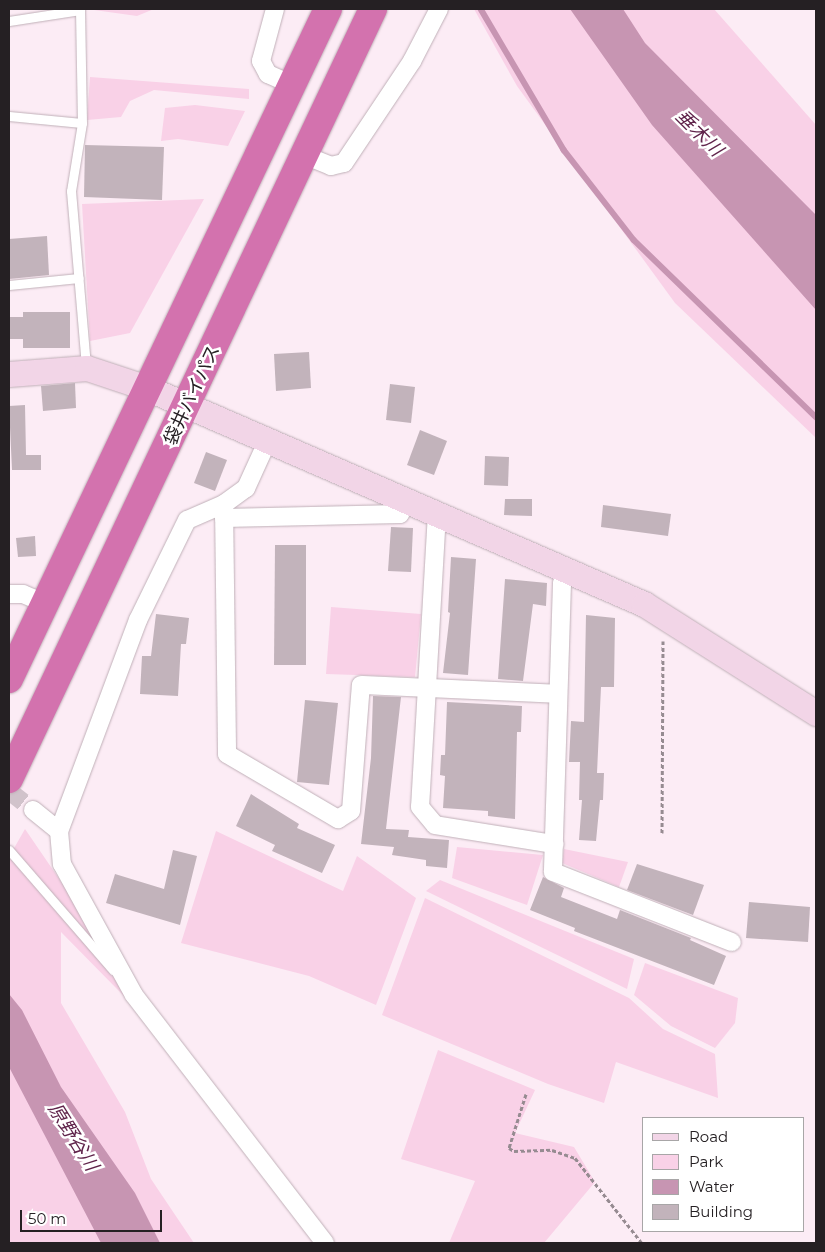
<!DOCTYPE html>
<html>
<head>
<meta charset="utf-8">
<style>
	body { margin:0 }
	#map { position:relative; width:825px; height:1252px; overflow:hidden; background:#fcecf5; font-family:Montserrat,"Noto Sans JP",sans-serif }
	div>[style] { position:absolute }
	[style*='--x'] { left:calc(var(--x)*1px); top:calc(var(--y)*1px); width:calc(var(--w)*1px); rotate:calc(var(--a)*1deg) }
	.green>* { inset:0; background:#f9d1e7 }
	.water>* { inset:0; background:#c795b2 }
	.stream>* { height:5.5px; margin:-2.75px; padding:0 2.75px; transform-origin:2.75px; border-radius:2.75px; background:#c795b2 }
	.building>* { inset:0; background:#c2b3bb }
	.street-tunnel>* { height:18px; margin-top:-9px; transform-origin:0; background:repeating-linear-gradient(90deg,#d1c3cb 0 18px,transparent 0 27px) }
	.path>* { height:3px; margin-top:-1.5px; transform-origin:0; background:repeating-linear-gradient(90deg,#968b91 0 4px,transparent 0 6.5px) }
	.roads { filter:drop-shadow(0 0 1px #c0b0b8) drop-shadow(0 0 1px #c0b0b8) }
	.lane>* { height:9px; margin:-4.5px; padding:0 4.5px; transform-origin:4.5px; border-radius:4.5px; background:#fff }
	.street>* { height:18px; margin:-9px; padding:0 9px; transform-origin:9px; border-radius:9px; background:#fff }
	.secondary>* { height:25px; margin:-12.5px; padding:0 12.5px; transform-origin:12.5px; border-radius:12.5px; background:#f2d5e7 }
	.highway>* { height:28px; margin:-14px; padding:0 14px; transform-origin:14px; border-radius:14px; background:#d372ae }
	span { translate:-50% -50%; white-space:nowrap; text-align:center; line-height:1.15; -webkit-text-stroke:5px #fff; paint-order:stroke }
	.street-label { font-size:18px; color:#252023 }
	.water-label { font-size:19px; color:#60244b; font-style:italic }
	.frame { position:absolute; inset:0; border:10px solid #252023; pointer-events:none }
	.legend { position:absolute; left:642px; top:1117px; width:162px; height:115px; box-sizing:border-box; background:#fff; border:1px solid #a8a6a7; margin:0; padding:6px 9px; list-style:none; font-size:15px; color:#252023 }
	.legend li { display:flex; align-items:center; gap:10px; height:25px }
	.legend b { width:25px; border:1px solid #a8a6a7 }
	.scale { position:absolute; left:20px; top:1210px; width:142px; height:22px; box-sizing:border-box; border:2px solid #252023; border-top:0; padding-left:6px; font-size:15px; line-height:18px; white-space:nowrap; color:#252023; -webkit-text-stroke:4px #fff; paint-order:stroke }
</style>
</head>
<body>
<div id="map">
	<div class="green">
		<div style="clip-path:polygon(87px 9px,154px 9px,137px 16px)"></div>
		<div style="clip-path:polygon(474px 9px,714px 9px,816px 125px,816px 438px,675px 303px,517px 86px)"></div>
		<div style="clip-path:polygon(90px 77px,249px 89px,249px 99px,154px 90px,130px 101px,121px 117px,87px 120px)"></div>
		<div style="clip-path:polygon(195px 105px,245px 111px,228px 146px,178px 139px,161px 141px,165px 108px)"></div>
		<div style="clip-path:polygon(204px 199px,130px 333px,90px 341px,82px 204px)"></div>
		<div style="clip-path:polygon(331px 607px,421px 614px,415px 677px,326px 674px)"></div>
		<div style="clip-path:polygon(25px 829px,174px 1047px,61px 932px,61px 1003px,125px 1112px,151px 1179px,194px 1243px,9px 1243px,9px 857px)"></div>
		<div style="clip-path:polygon(216px 831px,343px 891px,357px 856px,416px 898px,376px 1005px,309px 976px,181px 943px)"></div>
		<div style="clip-path:polygon(457px 847px,543px 855px,527px 905px,452px 878px)"></div>
		<div style="clip-path:polygon(564px 849px,628px 862px,619px 887px,562px 863px)"></div>
		<div style="clip-path:polygon(440px 880px,634px 959px,627px 989px,426px 891px)"></div>
		<div style="clip-path:polygon(425px 898px,629px 998px,663px 1029px,715px 1054px,718px 1098px,616px 1062px,604px 1103px,548px 1084px,382px 1015px)"></div>
		<div style="clip-path:polygon(645px 963px,738px 998px,735px 1023px,715px 1048px,671px 1026px,634px 995px)"></div>
		<div style="clip-path:polygon(438px 1050px,535px 1090px,515px 1133px,574px 1147px,595px 1182px,544px 1243px,449px 1243px,475px 1181px,401px 1159px)"></div>
	</div>
	<div class="water">
		<div style="clip-path:polygon(570px 9px,623px 9px,645px 43px,816px 215px,816px 310px,652px 125px)"></div>
		<div style="clip-path:polygon(9px 994px,22px 1010px,61px 1087px,135px 1193px,160px 1243px,101px 1243px,9px 1067px)"></div>
	</div>
	<div class="stream">
		<div style="--x:481;--y:9;--w:164;--a:59.5"></div>
		<div style="--x:564;--y:150;--w:114;--a:52.1"></div>
		<div style="--x:634;--y:240;--w:254;--a:44.2"></div>
	</div>
	<div class="building">
		<div style="clip-path:polygon(85px 145px,164px 147px,162px 200px,84px 197px)"></div>
		<div style="clip-path:polygon(47px 236px,49px 275px,9px 279px,9px 239px)"></div>
		<div style="clip-path:polygon(23px 312px,70px 312px,70px 348px,23px 348px,23px 339px,9px 339px,9px 317px,23px 317px)"></div>
		<div style="clip-path:polygon(309px 352px,311px 388px,276px 391px,274px 354px)"></div>
		<div style="clip-path:polygon(75px 383px,76px 408px,43px 411px,41px 386px)"></div>
		<div style="clip-path:polygon(390px 384px,415px 387px,411px 423px,386px 420px)"></div>
		<div style="clip-path:polygon(25px 405px,26px 455px,41px 455px,41px 470px,12px 470px,9px 406px)"></div>
		<div style="clip-path:polygon(420px 430px,447px 441px,434px 475px,407px 465px)"></div>
		<div style="clip-path:polygon(206px 452px,227px 460px,215px 491px,194px 483px)"></div>
		<div style="clip-path:polygon(485px 456px,509px 457px,508px 486px,484px 485px)"></div>
		<div style="clip-path:polygon(505px 499px,532px 499px,532px 516px,504px 515px)"></div>
		<div style="clip-path:polygon(603px 505px,671px 514px,668px 536px,601px 527px)"></div>
		<div style="clip-path:polygon(391px 527px,413px 528px,411px 572px,388px 571px)"></div>
		<div style="clip-path:polygon(35px 536px,36px 556px,18px 557px,16px 538px)"></div>
		<div style="clip-path:polygon(275px 545px,306px 545px,306px 665px,274px 665px)"></div>
		<div style="clip-path:polygon(451px 557px,476px 559px,468px 675px,443px 673px,450px 613px,448px 612px)"></div>
		<div style="clip-path:polygon(505px 579px,547px 583px,546px 606px,533px 604px,523px 681px,498px 679px)"></div>
		<div style="clip-path:polygon(156px 614px,189px 618px,186px 644px,181px 644px,178px 696px,140px 694px,142px 656px,151px 656px)"></div>
		<div style="clip-path:polygon(586px 615px,615px 618px,614px 687px,601px 687px,597px 773px,604px 773px,603px 800px,600px 800px,596px 841px,579px 840px,582px 800px,579px 800px,580px 762px,569px 762px,571px 721px,584px 722px)"></div>
		<div style="clip-path:polygon(373px 696px,401px 697px,386px 829px,409px 830px,408px 837px,449px 840px,447px 868px,426px 866px,426px 860px,392px 855px,394px 847px,361px 844px,371px 758px)"></div>
		<div style="clip-path:polygon(305px 700px,338px 703px,329px 785px,297px 782px)"></div>
		<div style="clip-path:polygon(447px 702px,522px 706px,521px 732px,517px 732px,515px 819px,488px 816px,488px 811px,443px 808px,445px 776px,440px 775px,441px 755px,445px 755px)"></div>
		<div style="clip-path:polygon(251px 794px,299px 824px,297px 828px,335px 845px,322px 873px,272px 851px,275px 845px,236px 826px)"></div>
		<div style="clip-path:polygon(173px 850px,197px 856px,180px 925px,106px 903px,115px 874px,164px 889px)"></div>
		<div style="clip-path:polygon(637px 864px,704px 885px,693px 915px,627px 890px)"></div>
		<div style="clip-path:polygon(543px 877px,564px 888px,561px 897px,617px 919px,620px 910px,691px 938px,690px 940px,726px 956px,714px 985px,574px 931px,575px 928px,530px 910px)"></div>
		<div style="clip-path:polygon(749px 902px,810px 907px,808px 942px,746px 938px)"></div>
	</div>
	<div class="street-tunnel">
		<div style="--x:9;--y:791;--w:31;--a:38"></div>
	</div>
	<div class="path">
		<div style="--x:662;--y:833;--w:192;--a:-89.7"></div>
		<div style="--x:526;--y:1094;--w:57;--a:107.5"></div>
		<div style="--x:509;--y:1148;--w:6;--a:31"></div>
		<div style="--x:514;--y:1151;--w:38;--a:-2"></div>
		<div style="--x:552;--y:1150;--w:24;--a:19"></div>
		<div style="--x:575;--y:1158;--w:108;--a:51.8"></div>
	</div>
	<div class="roads">
		<div class="lane">
			<div style="--x:80;--y:9;--w:114;--a:89"></div>
			<div style="--x:82;--y:123;--w:69;--a:99.2"></div>
			<div style="--x:71;--y:191;--w:175;--a:85.1"></div>
			<div style="--x:9;--y:21;--w:72;--a:-8.8"></div>
			<div style="--x:9;--y:116;--w:73;--a:5.5"></div>
			<div style="--x:9;--y:285;--w:70;--a:-5.7"></div>
			<div style="--x:9;--y:850;--w:159;--a:49.1"></div>
		</div>
		<div class="street">
			<div style="--x:275;--y:9;--w:54;--a:105.1"></div>
			<div style="--x:261;--y:61;--w:15;--a:62"></div>
			<div style="--x:268;--y:74;--w:27;--a:24"></div>
			<div style="--x:304;--y:155;--w:29;--a:22"></div>
			<div style="--x:331;--y:166;--w:13;--a:-13"></div>
			<div style="--x:344;--y:163;--w:123;--a:-56.3"></div>
			<div style="--x:412;--y:61;--w:59;--a:-62.6"></div>
			<div style="--x:267;--y:442;--w:51;--a:114.5"></div>
			<div style="--x:246;--y:488;--w:27;--a:144"></div>
			<div style="--x:224;--y:504;--w:40;--a:156.6"></div>
			<div style="--x:187;--y:520;--w:111;--a:116.1"></div>
			<div style="--x:138;--y:620;--w:225;--a:110.5"></div>
			<div style="--x:59;--y:831;--w:33;--a:85"></div>
			<div style="--x:62;--y:864;--w:149;--a:61.2"></div>
			<div style="--x:134;--y:995;--w:313;--a:52.4"></div>
			<div style="--x:224;--y:504;--w:250;--a:89.3"></div>
			<div style="--x:227;--y:754;--w:129;--a:30.4"></div>
			<div style="--x:338;--y:819;--w:15;--a:-32"></div>
			<div style="--x:351;--y:811;--w:126;--a:-85.5"></div>
			<div style="--x:361;--y:685;--w:197;--a:2.6"></div>
			<div style="--x:437;--y:513;--w:294;--a:93.3"></div>
			<div style="--x:420;--y:807;--w:23;--a:50"></div>
			<div style="--x:435;--y:825;--w:121;--a:9.1"></div>
			<div style="--x:224;--y:518;--w:176;--a:-1.3"></div>
			<div style="--x:400;--y:514;--w:14;--a:-65"></div>
			<div style="--x:568;--y:569;--w:15;--a:113"></div>
			<div style="--x:562;--y:583;--w:289;--a:91.8"></div>
			<div style="--x:553;--y:872;--w:192;--a:21.4"></div>
			<div style="--x:9;--y:594;--w:14;--a:0"></div>
			<div style="--x:23;--y:594;--w:23;--a:23"></div>
			<div style="--x:33;--y:810;--w:33;--a:39"></div>
		</div>
		<div class="secondary">
			<div style="--x:9;--y:374;--w:78;--a:-4.4"></div>
			<div style="--x:87;--y:368;--w:63;--a:18.4"></div>
			<div style="--x:147;--y:388;--w:542;--a:23.49"></div>
			<div style="--x:644;--y:604;--w:204;--a:32.4"></div>
		</div>
		<div class="highway">
			<div style="--x:9;--y:679;--w:742;--a:-64.54"></div>
			<div style="--x:9;--y:779;--w:852;--a:-64.7"></div>
		</div>
	</div>
	<div class="street-label">
		<span style="left:192px;top:395px;rotate:-65deg">袋井バイパス</span>
	</div>
	<div class="water-label">
		<span style="left:699px;top:133px;rotate:45deg">垂木川</span>
		<span style="left:73px;top:1137px;rotate:58deg">原野谷川</span>
	</div>
	<div class="frame"></div>
	<ul class="legend">
	<li><b style="height:6px;background:#f2d5e7"></b>Road</li>
	<li><b style="height:14px;background:#f9d1e7"></b>Park</li>
	<li><b style="height:14px;background:#c795b2"></b>Water</li>
	<li><b style="height:14px;background:#c2b3bb"></b>Building</li>
	</ul>
	<div class="scale">50 m</div>
</div>
</body>
</html>
